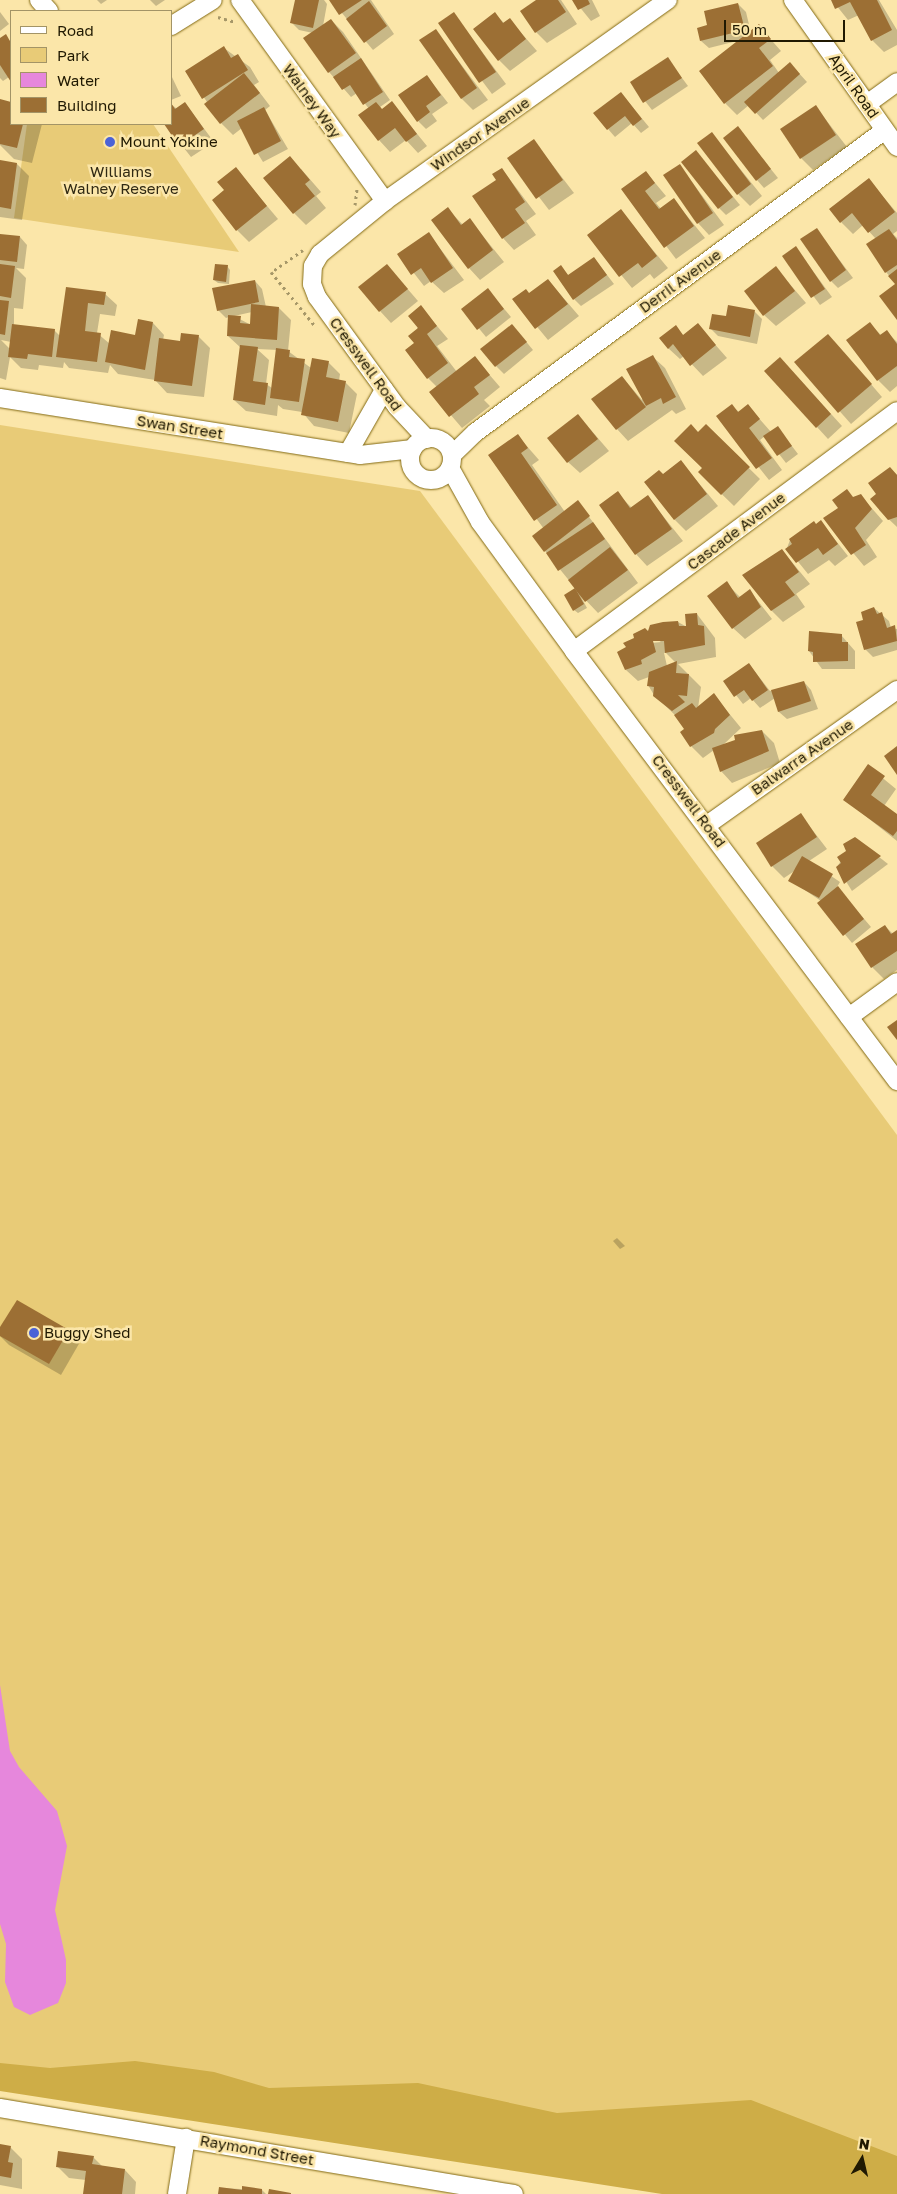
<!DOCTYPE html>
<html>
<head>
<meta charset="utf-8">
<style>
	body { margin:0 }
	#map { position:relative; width:897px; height:2194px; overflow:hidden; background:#fbe6a9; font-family:"Golos Text",sans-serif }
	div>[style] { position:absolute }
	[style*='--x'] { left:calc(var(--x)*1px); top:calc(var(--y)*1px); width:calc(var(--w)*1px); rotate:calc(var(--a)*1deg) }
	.green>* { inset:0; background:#e8cb77 }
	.forest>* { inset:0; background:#cead47 }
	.water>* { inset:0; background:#e687dc }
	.shadow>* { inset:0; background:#0003 }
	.building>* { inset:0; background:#9c6f34 }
	.path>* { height:3px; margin-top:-1.5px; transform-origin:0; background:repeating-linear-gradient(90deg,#a69768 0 2.5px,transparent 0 6.5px) }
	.roads { filter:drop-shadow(0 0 1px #826913) drop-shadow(0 0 1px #826913) }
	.street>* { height:18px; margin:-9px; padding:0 9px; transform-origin:9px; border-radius:9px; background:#fff }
	.street>.ring { margin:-9px; padding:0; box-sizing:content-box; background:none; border:18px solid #fff; border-radius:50% }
	.dots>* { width:14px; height:14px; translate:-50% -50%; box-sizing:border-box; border:2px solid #fbe6a9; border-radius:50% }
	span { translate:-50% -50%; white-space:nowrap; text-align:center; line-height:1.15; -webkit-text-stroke:5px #fbe6a9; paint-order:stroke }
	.street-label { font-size:15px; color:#201902 }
	.poi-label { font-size:15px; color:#201902 }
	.left { translate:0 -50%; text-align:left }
	.park-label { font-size:15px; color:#302913 }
	.legend { position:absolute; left:10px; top:10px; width:162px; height:115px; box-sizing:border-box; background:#fbe6a9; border:1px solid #a39466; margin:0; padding:6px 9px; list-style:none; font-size:15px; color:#201902 }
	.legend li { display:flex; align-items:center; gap:10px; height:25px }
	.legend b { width:25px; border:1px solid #a39466 }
	.north { position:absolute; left:837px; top:2134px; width:50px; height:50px; -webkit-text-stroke:4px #fbe6a9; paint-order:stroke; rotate:9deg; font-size:14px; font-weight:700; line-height:20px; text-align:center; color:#201902 }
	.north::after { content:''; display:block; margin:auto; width:18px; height:22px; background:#201902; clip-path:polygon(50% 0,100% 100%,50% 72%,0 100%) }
	.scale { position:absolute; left:724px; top:20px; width:121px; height:22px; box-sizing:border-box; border:2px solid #201902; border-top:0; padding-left:6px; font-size:15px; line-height:18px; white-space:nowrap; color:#201902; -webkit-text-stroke:4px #fbe6a9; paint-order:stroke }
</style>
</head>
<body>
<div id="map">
	<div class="green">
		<div style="clip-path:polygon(27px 124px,153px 124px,239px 252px,14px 218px)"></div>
		<div style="clip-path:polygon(0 425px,420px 491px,897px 1135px,897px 2194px,0 2083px)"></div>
	</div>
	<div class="forest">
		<div style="clip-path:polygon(135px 2061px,214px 2072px,269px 2088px,418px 2083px,557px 2113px,751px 2100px,897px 2156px,897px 2194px,662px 2194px,0 2091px,0 2063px,50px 2068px)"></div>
	</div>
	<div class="water">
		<div style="clip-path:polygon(0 1685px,10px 1751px,19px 1767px,57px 1811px,67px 1846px,55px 1910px,66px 1960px,66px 1983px,58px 2003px,30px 2015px,14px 2007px,5px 1982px,6px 1944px,0 1924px)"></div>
	</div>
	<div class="shadow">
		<div style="clip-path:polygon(97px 0,107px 0,101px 4px)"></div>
		<div style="clip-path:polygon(150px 0,165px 0,156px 6px)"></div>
		<div style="clip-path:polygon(296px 0,324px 0,327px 4px,323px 26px,331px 20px,343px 32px,390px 100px,380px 107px,382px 110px,392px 103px,427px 146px,418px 153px,406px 140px,390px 152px,379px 140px,369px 109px,357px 93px,351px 97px,329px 72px,313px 33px,299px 30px,291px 22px)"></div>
		<div style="clip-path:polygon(331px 0,371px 0,394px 34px,373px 50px)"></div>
		<div style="clip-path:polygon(538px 0,561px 0,577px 24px,547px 43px,536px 32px)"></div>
		<div style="clip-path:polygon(574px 0,592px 0,600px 16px,591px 21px)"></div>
		<div style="clip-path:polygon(832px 0,879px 0,897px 30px,897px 45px,884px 52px,872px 40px,859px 15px,848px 20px)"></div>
		<div style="clip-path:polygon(738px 4px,746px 12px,751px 33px,759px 26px,781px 51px,770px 60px,779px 73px,797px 71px,807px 82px,763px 120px,749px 105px,737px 115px,725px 103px,741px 40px,709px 48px,701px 41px,709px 26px)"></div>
		<div style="clip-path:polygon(0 12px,9px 24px,0 31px)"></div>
		<div style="clip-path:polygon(454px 14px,506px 84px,492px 94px,439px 24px)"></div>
		<div style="clip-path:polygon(495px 14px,504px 23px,509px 19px,537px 51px,510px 71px,499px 60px)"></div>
		<div style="clip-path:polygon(435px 30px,488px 100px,473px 110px,461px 98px)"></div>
		<div style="clip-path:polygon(5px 36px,11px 42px,11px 80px,9px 77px,3px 81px,0 78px,0 40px)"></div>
		<div style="clip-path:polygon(224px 48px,250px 67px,259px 82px,254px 85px,270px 106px,265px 110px,288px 149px,263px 162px,242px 128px,233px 135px,221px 123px,187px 72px)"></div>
		<div style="clip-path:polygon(668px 59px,688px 86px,652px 110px,631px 83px)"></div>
		<div style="clip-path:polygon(171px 75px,181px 96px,171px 100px)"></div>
		<div style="clip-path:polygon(427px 76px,448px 103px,432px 114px,437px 121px,426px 129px,418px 121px)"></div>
		<div style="clip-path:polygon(621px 93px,649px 127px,641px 133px,632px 123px,615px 137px,608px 129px)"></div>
		<div style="clip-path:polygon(0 100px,11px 104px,11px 124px,42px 124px,32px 163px,14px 159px,0 145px)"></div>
		<div style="clip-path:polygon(185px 103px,214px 142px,191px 157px,165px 124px,171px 124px,171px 104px,177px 109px)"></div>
		<div style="clip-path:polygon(816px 107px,847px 147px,813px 170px,801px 158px)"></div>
		<div style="clip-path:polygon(738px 128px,778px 178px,764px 188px,757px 180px)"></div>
		<div style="clip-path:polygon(712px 134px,762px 196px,750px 206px,738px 194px)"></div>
		<div style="clip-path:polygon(534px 141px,574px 193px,549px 210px,509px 158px)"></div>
		<div style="clip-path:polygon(696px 152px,740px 205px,726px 215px,719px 208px)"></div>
		<div style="clip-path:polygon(0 162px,17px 164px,29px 176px,22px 220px,0 217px)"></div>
		<div style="clip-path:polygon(680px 166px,724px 225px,709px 235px,698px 223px)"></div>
		<div style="clip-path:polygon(236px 169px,278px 219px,249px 242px,237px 230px,225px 191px)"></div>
		<div style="clip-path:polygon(301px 169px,321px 192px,316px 196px,326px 208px,306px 225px,294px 213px)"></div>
		<div style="clip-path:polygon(502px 169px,536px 214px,526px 221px,536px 235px,514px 250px,503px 238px,498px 180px)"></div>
		<div style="clip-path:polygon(646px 172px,666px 196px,656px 203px,661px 209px,674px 200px,705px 238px,676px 259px,623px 189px)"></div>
		<div style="clip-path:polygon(869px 180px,897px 213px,897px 231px,893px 234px,897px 238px,897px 318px,897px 285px,886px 272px,876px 239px,863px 225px,853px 234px,841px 222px)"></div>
		<div style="clip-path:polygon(448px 209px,463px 225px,470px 220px,504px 262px,480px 280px,469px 268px)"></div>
		<div style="clip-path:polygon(620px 211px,668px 268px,654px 279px,650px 274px,632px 288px,588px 235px)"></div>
		<div style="clip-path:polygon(817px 230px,853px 278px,838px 288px,831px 281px)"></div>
		<div style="clip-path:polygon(429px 234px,464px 280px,444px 293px,431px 281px,424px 286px,399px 254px)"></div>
		<div style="clip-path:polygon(evenodd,0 235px,20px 237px,27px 245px,24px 269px,16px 268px,26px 278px,23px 309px,14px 308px,14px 325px,54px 330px,60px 336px,67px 289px,105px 294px,117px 305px,115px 316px,100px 314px,97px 333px,110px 344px,136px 336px,153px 323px,164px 335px,163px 340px,181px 342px,198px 336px,210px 348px,204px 397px,167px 393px,155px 380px,118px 374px,110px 365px,108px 373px,69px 368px,64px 362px,63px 368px,39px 365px,38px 370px,21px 368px,10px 357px,6px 380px,0 378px,0 235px,1px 340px,11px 342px,10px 349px,1px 340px)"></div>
		<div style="clip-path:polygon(796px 248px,832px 297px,820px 305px,784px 256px)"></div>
		<div style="clip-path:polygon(594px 258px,614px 284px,581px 306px,574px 299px,561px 267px,569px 276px)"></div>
		<div style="clip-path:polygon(387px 265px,418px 301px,391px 323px,380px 311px)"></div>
		<div style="clip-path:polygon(227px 266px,230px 270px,229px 284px,218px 283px,214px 280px)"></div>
		<div style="clip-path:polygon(776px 268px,806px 303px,776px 326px,764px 315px)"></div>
		<div style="clip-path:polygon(548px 280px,579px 316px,548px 340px,514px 299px,530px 294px)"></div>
		<div style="clip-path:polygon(evenodd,255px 281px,262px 289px,266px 307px,279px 308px,291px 320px,288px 351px,311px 368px,328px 362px,340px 374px,339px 381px,345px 382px,357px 394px,349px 433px,314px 426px,302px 412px,283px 409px,278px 405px,277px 416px,246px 411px,234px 400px,241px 348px,228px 336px,229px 317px,226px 318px,218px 310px,255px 281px,252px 312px,251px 325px,234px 316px,252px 312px,255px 281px,257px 349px,278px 350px,272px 388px,266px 384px,269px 360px,257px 349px)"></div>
		<div style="clip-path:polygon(488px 290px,511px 317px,486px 337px,463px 309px)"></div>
		<div style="clip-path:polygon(421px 307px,448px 339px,437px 346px,457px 372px,475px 358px,500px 387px,484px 400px,490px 406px,462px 428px,431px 392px,437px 387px,428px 378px,415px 343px)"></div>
		<div style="clip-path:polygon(754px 311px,762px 319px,757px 344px,718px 336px,710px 328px)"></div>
		<div style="clip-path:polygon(870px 324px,882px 336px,887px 332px,897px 342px,897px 386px,890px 392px,878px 380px)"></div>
		<div style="clip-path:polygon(698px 325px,727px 358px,703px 376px,684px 356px,680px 359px,668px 348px,675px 327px,684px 336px)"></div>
		<div style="clip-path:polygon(519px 333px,533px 350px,504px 374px,496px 366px)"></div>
		<div style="clip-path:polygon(839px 347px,882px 397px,851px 424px,796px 362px)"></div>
		<div style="clip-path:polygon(653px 357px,665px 368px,686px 409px,676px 414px,672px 410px,628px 441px,617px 429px,622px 377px,642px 400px)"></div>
		<div style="clip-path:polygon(791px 370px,842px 426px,828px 439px,817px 427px)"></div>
		<div style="clip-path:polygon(732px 406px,739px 412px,748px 406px,771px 432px,778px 428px,798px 454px,786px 463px,765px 436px,760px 440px,782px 470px,769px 480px,718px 416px)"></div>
		<div style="clip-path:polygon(578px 415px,609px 451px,580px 473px,568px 462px)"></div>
		<div style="clip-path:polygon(706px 426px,760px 479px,734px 506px,699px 472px,703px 468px)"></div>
		<div style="clip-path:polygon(518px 436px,539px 460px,532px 465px,565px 512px,578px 502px,638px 583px,598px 613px,579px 593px,587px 608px,578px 613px,574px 610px,576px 589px,545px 551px,544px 529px,490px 455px)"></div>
		<div style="clip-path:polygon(681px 462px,718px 506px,686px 531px,674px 519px,663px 475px)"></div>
		<div style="clip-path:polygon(890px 468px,897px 475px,897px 527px,879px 510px,878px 495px)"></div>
		<div style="clip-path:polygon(617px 493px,632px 508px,647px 496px,683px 541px,647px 566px,636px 554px)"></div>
		<div style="clip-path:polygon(861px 496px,883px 521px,866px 540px,877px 557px,864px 566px,825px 519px)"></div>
		<div style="clip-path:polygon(821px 522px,848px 556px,835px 566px,829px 560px,808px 574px,787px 548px,790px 540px)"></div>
		<div style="clip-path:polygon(782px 550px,810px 584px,796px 594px,805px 607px,783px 622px,771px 610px)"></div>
		<div style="clip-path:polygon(726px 583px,741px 598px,750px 591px,772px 619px,745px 639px,733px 628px)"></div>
		<div style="clip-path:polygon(874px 608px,889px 621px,891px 628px,897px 629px,897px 650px,873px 657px,865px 649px,865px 621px)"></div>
		<div style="clip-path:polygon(evenodd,697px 614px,715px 638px,716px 657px,678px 664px,701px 687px,698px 708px,714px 695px,741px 728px,723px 745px,762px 731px,774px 743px,780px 763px,732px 783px,721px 771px,714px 750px,703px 758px,691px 746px,686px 729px,676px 716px,654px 695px,648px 685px,649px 677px,638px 681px,626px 670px,648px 633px,678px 622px,687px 627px,697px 614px,658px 640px,661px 642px,651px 643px,651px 641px,658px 640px,697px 614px,664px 653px,666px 653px,676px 663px,667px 666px,664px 653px)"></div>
		<div style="clip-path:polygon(810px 632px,841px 635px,855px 651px,855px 669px,822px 669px,809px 651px)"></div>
		<div style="clip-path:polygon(749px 664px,770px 691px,804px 682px,811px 690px,818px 709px,787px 719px,779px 712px,775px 698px,760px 708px,751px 698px,743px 704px,725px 681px)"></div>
		<div style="clip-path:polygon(868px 766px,896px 789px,884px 806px,897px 815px,897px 841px,844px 799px)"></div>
		<div style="clip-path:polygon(801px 815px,827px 849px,809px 861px,840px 882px,837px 887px,871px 927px,852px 943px,819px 903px,821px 901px,790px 880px,796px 870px,784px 878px,772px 866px)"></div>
		<div style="clip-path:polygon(855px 838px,888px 864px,852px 891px,837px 867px)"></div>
		<div style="clip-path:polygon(885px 926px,893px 934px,897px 931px,897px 970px,884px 979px,872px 967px)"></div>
		<div style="clip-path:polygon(617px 1238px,625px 1246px,620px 1249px,613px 1241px)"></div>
		<div style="clip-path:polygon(0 1329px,68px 1331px,80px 1342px,61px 1375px,9px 1345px,0 1336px)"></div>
		<div style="clip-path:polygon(0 2145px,10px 2147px,22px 2159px,22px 2189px,0 2185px)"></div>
		<div style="clip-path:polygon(93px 2157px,103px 2167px,125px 2170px,136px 2182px,135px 2194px,84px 2194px,86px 2180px,69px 2178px,57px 2166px)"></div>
		<div style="clip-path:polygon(220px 2188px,262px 2190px,266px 2194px,219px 2194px)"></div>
	</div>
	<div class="building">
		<div style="clip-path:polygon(295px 0,319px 0,313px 28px,290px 23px)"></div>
		<div style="clip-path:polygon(329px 0,362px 0,339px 15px)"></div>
		<div style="clip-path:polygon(536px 0,558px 0,566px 12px,535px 33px,520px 11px)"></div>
		<div style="clip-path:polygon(572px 0,588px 0,590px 4px,578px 10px)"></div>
		<div style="clip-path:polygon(831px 0,877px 0,892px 30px,871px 41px,850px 2px,835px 9px)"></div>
		<div style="clip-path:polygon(369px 1px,387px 26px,364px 43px,346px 19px)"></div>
		<div style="clip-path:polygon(738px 3px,745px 30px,700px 41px,697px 28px,707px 25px,704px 11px)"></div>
		<div style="clip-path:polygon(454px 12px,496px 72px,479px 83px,438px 23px)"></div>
		<div style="clip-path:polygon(495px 12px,503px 23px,510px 18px,526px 39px,498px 61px,473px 29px)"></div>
		<div style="clip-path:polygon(331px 19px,356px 53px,328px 73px,303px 38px)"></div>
		<div style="clip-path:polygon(759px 24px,771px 39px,759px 48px,773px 66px,724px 104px,699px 71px)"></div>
		<div style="clip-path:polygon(436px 29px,477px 88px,461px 99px,419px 40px)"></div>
		<div style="clip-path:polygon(6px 34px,11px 43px,11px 82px,0 65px,0 38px)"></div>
		<div style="clip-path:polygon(224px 46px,231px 58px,238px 54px,248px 70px,202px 99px,185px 71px)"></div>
		<div style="clip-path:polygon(668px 57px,682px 78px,643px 103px,630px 82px)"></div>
		<div style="clip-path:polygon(361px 58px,383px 92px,363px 105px,350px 85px,342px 90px,333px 77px)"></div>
		<div style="clip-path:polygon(790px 62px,800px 74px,755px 114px,744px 102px)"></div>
		<div style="clip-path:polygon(244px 73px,260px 93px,220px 124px,204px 104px)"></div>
		<div style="clip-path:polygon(427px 75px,441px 95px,426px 106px,430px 112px,417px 122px,398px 95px)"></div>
		<div style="clip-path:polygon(621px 92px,642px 119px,633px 126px,625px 116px,607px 130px,593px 113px)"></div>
		<div style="clip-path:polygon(0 99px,11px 102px,11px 124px,23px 124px,17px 148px,0 144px)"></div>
		<div style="clip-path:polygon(392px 101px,417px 134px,406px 142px,395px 128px,378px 141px,358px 115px,376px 102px,382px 109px)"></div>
		<div style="clip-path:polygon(185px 102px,204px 129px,179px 146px,164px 124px,171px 124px,171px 103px,175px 109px)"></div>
		<div style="clip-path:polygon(816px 105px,836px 135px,800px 159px,780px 129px)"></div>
		<div style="clip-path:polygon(264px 107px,281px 141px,254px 155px,237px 121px)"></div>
		<div style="clip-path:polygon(738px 126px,771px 169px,756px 181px,723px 138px)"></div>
		<div style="clip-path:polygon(712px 132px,751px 184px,737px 195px,697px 143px)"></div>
		<div style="clip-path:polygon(534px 139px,563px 180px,536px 199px,507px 158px)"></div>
		<div style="clip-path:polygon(696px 150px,733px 197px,718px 209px,681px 162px)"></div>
		<div style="clip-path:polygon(290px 156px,310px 180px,305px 184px,315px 196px,293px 214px,263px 178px)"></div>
		<div style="clip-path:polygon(0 160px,17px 163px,11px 209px,0 207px)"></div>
		<div style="clip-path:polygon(680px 164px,713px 213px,697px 224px,663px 175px)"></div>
		<div style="clip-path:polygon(236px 167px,267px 206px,236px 231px,212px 200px,224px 190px,217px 182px)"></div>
		<div style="clip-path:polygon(502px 168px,525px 202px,515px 209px,525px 223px,502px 239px,472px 196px,496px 180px,492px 174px)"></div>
		<div style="clip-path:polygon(646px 171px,655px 183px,645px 191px,659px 209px,674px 198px,694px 226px,664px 248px,621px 189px)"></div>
		<div style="clip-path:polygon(869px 178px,895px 212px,868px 233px,852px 213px,840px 223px,829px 209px)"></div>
		<div style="clip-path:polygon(448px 207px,461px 225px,470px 218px,493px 250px,468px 269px,431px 220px)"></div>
		<div style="clip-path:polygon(621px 209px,657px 256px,642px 268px,638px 263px,619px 277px,587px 235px)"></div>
		<div style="clip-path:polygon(817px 228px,846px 270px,830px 282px,800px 239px)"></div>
		<div style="clip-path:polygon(889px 229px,897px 240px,897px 265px,885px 273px,866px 244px)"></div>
		<div style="clip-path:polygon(429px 232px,453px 268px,431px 283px,421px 268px,411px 275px,397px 254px)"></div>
		<div style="clip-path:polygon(0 234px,20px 236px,17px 262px,0 260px)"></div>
		<div style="clip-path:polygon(796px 246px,825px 289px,811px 298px,782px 256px)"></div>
		<div style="clip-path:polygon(594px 257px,607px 275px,573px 300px,553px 271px,561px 265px,568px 275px)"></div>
		<div style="clip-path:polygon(0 264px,15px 266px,11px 298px,0 296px)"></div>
		<div style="clip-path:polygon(215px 264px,228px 265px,226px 282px,213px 280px)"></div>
		<div style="clip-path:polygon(387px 264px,408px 289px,379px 312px,358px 287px)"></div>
		<div style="clip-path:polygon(776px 266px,795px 291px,763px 316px,744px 291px)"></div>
		<div style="clip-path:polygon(897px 269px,897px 320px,879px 296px,895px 284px,888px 276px)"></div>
		<div style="clip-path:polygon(548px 279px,568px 304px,535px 329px,512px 299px,526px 289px,529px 293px)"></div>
		<div style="clip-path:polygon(255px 280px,259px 302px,217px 311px,212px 288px)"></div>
		<div style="clip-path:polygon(66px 287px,106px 292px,104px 305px,88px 303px,85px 331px,101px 333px,97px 362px,56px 357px)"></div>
		<div style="clip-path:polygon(488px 288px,504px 309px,477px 330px,461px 309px)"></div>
		<div style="clip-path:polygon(0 300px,9px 301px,5px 335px,0 334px)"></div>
		<div style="clip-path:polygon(251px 304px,279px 307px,277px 340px,227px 336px,228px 315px,241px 316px,240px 323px,250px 324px)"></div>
		<div style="clip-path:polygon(421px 305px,437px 326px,427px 334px,448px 363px,427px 379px,405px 350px,414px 343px,408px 336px,418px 328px,408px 316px)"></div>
		<div style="clip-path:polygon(728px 305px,755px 310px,750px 337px,709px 329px,712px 314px,726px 316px)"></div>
		<div style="clip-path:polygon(138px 319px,153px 322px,145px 370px,105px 362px,111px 330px,135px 335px)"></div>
		<div style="clip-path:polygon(870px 322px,880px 335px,887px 330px,897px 344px,897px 366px,877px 381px,846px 340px)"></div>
		<div style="clip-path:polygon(698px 323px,716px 345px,690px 366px,673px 344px,668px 349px,659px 338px,676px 325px,683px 335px)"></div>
		<div style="clip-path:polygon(12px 324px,55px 329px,52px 357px,28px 354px,27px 359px,8px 357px)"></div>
		<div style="clip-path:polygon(512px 324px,527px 342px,495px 367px,480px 349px)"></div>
		<div style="clip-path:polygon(181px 333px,199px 335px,192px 386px,154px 381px,159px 338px,180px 341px)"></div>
		<div style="clip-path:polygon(828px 334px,872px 384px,838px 413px,794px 362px)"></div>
		<div style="clip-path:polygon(240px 345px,258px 347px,253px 381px,268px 383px,265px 405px,233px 400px)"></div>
		<div style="clip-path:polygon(276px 348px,290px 350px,289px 357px,305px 359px,299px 402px,270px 398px)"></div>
		<div style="clip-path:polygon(653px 355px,676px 397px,663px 404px,661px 398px,646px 406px,626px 369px)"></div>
		<div style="clip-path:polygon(475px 356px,490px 375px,474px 387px,479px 394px,449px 417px,429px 392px)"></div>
		<div style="clip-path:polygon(780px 357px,831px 414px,816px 428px,764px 371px)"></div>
		<div style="clip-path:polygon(312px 358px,329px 361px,326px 377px,346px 381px,338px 422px,301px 415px)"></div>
		<div style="clip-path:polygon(622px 376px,646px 407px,616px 430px,591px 399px)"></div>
		<div style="clip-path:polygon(732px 404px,738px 412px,748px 404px,760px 419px,749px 428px,772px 458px,756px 469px,716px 416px)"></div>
		<div style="clip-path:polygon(578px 414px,598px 439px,567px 463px,547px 438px)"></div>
		<div style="clip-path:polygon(691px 424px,698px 432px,706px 424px,750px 467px,721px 495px,698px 472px,702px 468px,674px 441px)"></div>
		<div style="clip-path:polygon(778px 426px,792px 446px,777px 456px,763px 436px)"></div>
		<div style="clip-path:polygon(518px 434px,528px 448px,521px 453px,557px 505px,534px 521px,488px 455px)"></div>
		<div style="clip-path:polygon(681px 460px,707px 494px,674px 520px,644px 482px,659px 470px,663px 474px)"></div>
		<div style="clip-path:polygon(890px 467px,897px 475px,897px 517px,888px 520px,870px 499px,876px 494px,868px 483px)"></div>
		<div style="clip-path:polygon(847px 489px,853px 497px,861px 494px,872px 509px,855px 528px,866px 545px,851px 555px,823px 518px,838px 508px,832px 500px)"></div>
		<div style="clip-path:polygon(618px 491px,630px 508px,648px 495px,672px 529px,635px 555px,599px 505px)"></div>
		<div style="clip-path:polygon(578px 500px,590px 516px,544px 552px,532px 536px)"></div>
		<div style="clip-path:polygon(821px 520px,838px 544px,823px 555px,818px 548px,796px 563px,785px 549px,792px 544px,789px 539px,814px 521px,816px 524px)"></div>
		<div style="clip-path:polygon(593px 522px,605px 539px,558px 571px,546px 553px)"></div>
		<div style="clip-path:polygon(610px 547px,628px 570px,585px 602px,568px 580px)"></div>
		<div style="clip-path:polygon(782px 549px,799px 572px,785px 582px,795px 595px,771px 611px,742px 575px)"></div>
		<div style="clip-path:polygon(727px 581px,738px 598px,750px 589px,761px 607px,732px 629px,707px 596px)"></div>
		<div style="clip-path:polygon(575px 588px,584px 604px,573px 611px,564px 595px)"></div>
		<div style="clip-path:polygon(874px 607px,877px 614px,882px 612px,887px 628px,895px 625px,897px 641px,864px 650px,856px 622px,863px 620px,861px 612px)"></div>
		<div style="clip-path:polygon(697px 613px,698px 625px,704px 626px,705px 645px,665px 653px,664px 641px,653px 641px,656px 652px,641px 660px,642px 664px,625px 670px,617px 652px,626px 647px,623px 643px,634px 638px,633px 634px,645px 628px,648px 631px,650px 625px,663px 622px,678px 621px,679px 626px,686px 626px,685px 614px)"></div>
		<div style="clip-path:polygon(809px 631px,842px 634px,842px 642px,848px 642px,848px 661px,813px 662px,813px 652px,808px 651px)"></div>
		<div style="clip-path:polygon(677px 661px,676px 673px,689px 674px,687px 696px,678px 695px,685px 702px,672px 711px,653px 696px,654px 687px,647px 686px,649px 672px)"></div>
		<div style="clip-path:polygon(749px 663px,768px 690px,752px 701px,744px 690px,734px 697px,723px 681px)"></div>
		<div style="clip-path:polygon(804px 681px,811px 701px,778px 712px,771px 690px)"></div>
		<div style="clip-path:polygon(714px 693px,730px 715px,715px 729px,714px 733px,690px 747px,680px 732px,684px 729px,674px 715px,692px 703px,696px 708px)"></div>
		<div style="clip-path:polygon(762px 730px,769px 751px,720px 772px,712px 748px,735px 740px,734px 735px)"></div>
		<div style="clip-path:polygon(897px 746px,897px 775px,884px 756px)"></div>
		<div style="clip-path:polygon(868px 764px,885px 776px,871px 795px,897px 814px,897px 831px,893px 836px,843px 800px)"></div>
		<div style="clip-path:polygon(801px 813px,817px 837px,771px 867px,756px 843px)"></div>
		<div style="clip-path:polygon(855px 837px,881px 856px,844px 884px,836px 867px,841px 863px,837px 857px,846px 851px,843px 844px)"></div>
		<div style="clip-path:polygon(802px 856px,833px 874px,819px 898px,788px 881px)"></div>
		<div style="clip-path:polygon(838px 886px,864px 919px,843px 936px,817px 903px)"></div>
		<div style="clip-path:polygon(885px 925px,891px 934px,897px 930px,897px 951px,871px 968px,855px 944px)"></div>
		<div style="clip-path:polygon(897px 1020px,897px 1040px,887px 1027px)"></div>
		<div style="clip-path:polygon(17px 1300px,69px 1330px,49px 1364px,0 1336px,0 1327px)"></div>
		<div style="clip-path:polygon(0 2144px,11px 2146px,8px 2162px,13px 2163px,11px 2178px,0 2176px)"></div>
		<div style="clip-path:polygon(58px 2151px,94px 2156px,92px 2164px,125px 2169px,122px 2194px,83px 2194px,86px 2171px,56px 2167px)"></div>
		<div style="clip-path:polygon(242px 2186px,262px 2189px,262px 2194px,218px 2194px,219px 2187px,242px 2190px)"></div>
		<div style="clip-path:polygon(269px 2189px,291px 2193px,291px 2194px,268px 2194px)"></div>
	</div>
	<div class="path">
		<div style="--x:218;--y:17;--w:18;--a:16"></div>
		<div style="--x:355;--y:205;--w:17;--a:-83"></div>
		<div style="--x:303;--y:250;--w:39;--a:145"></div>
		<div style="--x:271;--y:272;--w:70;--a:50.8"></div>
	</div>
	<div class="roads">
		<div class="street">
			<div style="--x:39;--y:0;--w:15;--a:48"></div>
			<div style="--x:240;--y:0;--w:248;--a:54.2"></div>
			<div style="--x:793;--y:0;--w:180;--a:54.7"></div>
			<div style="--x:171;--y:26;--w:49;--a:-31.8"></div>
			<div style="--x:867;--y:104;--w:37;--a:-36"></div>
			<div style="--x:0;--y:398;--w:364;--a:9"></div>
			<div style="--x:360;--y:455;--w:53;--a:-6.5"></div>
			<div class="ring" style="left:410px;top:438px;width:24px;height:24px"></div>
			<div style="--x:427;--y:439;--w:44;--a:-133.2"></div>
			<div style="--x:397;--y:407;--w:136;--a:-126"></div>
			<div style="--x:317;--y:297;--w:14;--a:-111"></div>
			<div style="--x:312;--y:284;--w:18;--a:-87"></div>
			<div style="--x:313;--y:266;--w:14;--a:-60"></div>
			<div style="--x:320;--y:254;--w:84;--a:-39.2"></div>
			<div style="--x:385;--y:201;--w:347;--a:-35.4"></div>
			<div style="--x:348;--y:453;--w:73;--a:-60.3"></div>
			<div style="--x:452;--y:455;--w:33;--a:-44"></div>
			<div style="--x:476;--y:432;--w:508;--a:-36.44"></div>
			<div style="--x:450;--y:468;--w:62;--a:60.9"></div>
			<div style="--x:480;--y:522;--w:160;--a:53.9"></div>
			<div style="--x:574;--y:651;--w:538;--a:53.09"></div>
			<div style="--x:574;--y:651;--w:402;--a:-36.6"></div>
			<div style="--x:707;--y:825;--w:233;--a:-35.4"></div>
			<div style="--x:849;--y:1017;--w:59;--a:-36.1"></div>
			<div style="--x:0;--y:2108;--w:521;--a:9.5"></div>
			<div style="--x:177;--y:2194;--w:57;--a:-80.9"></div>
		</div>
	</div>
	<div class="dots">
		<div style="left:110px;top:142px;background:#4b62d6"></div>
		<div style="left:34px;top:1333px;background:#4b62d6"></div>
	</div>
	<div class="street-label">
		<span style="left:854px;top:86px;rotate:55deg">April Road</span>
		<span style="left:312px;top:101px;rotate:54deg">Walney Way</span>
		<span style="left:480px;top:134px;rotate:-35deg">Windsor Avenue</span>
		<span style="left:680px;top:281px;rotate:-36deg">Derril Avenue</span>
		<span style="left:366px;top:364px;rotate:54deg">Cresswell Road</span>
		<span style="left:180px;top:427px;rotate:9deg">Swan Street</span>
		<span style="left:736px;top:531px;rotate:-37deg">Cascade Avenue</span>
		<span style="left:802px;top:757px;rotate:-35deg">Balwarra Avenue</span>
		<span style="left:689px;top:801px;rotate:53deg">Cresswell Road</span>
		<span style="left:257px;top:2150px;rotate:10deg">Raymond Street</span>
	</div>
	<div class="poi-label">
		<span class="left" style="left:120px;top:142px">Mount Yokine</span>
		<span class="left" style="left:44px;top:1333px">Buggy Shed</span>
	</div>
	<div class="park-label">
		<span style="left:121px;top:180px">Williams<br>Walney Reserve</span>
	</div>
	<ul class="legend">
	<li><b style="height:6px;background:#fff"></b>Road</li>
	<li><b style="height:14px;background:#e8cb77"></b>Park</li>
	<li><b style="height:14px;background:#e687dc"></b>Water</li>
	<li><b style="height:14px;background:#9c6f34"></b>Building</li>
	</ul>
	<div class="north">N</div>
	<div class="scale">50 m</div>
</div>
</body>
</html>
